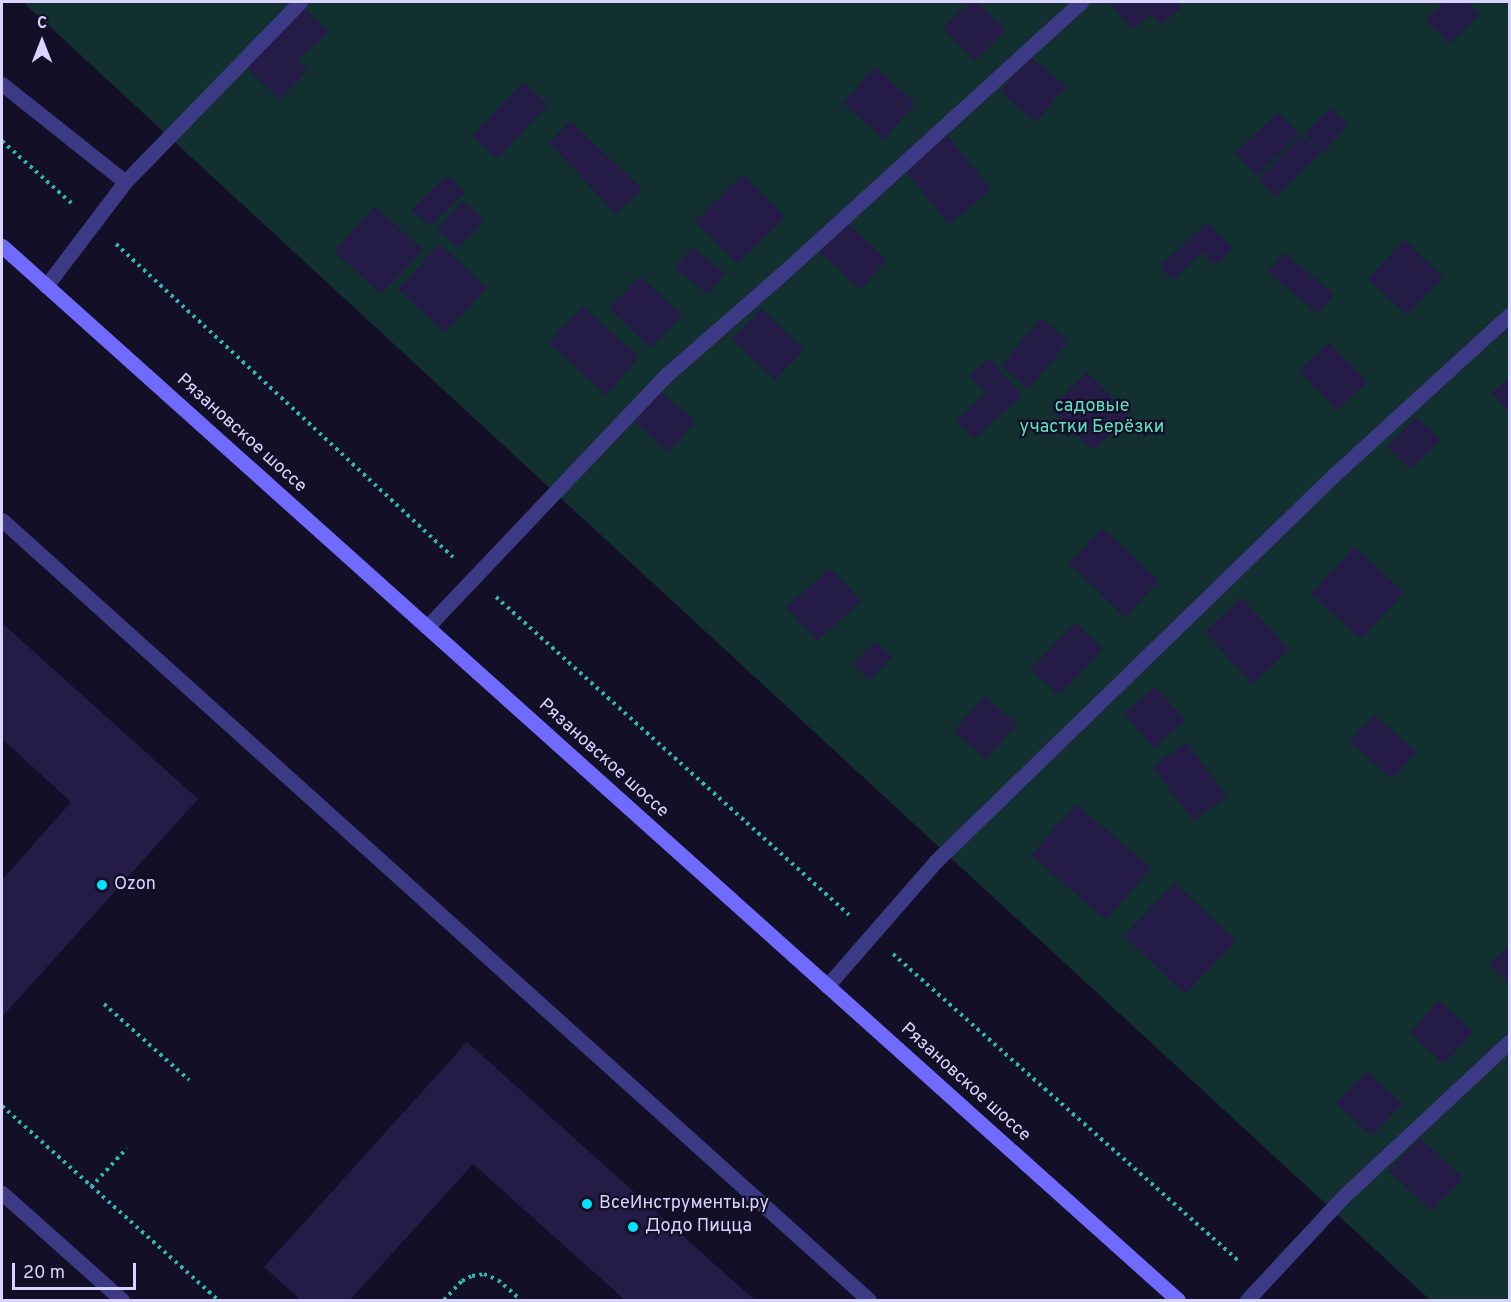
<!DOCTYPE html>
<html>
<head>
<meta charset="utf-8">
<style>
	body { margin:0 }
	#map { position:relative; width:1511px; height:1302px; overflow:hidden; background:#130f26; font-family:Overpass,sans-serif }
	div>[style] { position:absolute }
	[style*='--x'] { left:calc(var(--x)*1px); top:calc(var(--y)*1px); width:calc(var(--w)*1px); rotate:calc(var(--a)*1deg) }
	.green>* { inset:0; background:#12302f }
	.building>* { inset:0; background:#241b47 }
	.path>* { height:4px; margin-top:-2px; transform-origin:0; background:repeating-linear-gradient(90deg,#2fb8b0 0 3px,transparent 0 7.5px) }
	.lane>* { height:15px; margin:-7.5px; padding:0 7.5px; transform-origin:7.5px; border-radius:7.5px; background:#3d3a85 }
	.street>* { height:15px; margin:-7.5px; padding:0 7.5px; transform-origin:7.5px; border-radius:7.5px; background:#3d3a85 }
	.secondary>* { height:15px; margin:-7.5px; padding:0 7.5px; transform-origin:7.5px; border-radius:7.5px; background:#6f6bff }
	.dots>* { width:16px; height:16px; translate:-50% -50%; box-sizing:border-box; border:3px solid #130f26; border-radius:50% }
	span { translate:-50% -50%; white-space:nowrap; text-align:center; line-height:1.15; -webkit-text-stroke:4.5px #130f26; paint-order:stroke }
	.park-label { font-size:18px; color:#5fe0c0 }
	.street-label { font-size:18px; color:#d9d4ff }
	.poi-label { font-size:18px; color:#d9d4ff }
	.left { translate:0 -50%; text-align:left }
	.frame { position:absolute; inset:0; border:3px solid #d9d4ff; pointer-events:none }
	.north { position:absolute; left:12px; top:12px; width:60px; height:60px; -webkit-text-stroke:4px #130f26; paint-order:stroke; rotate:0deg; font-size:16px; font-weight:700; line-height:24px; text-align:center; color:#d9d4ff }
	.north::after { content:''; display:block; margin:auto; width:21px; height:27px; background:#d9d4ff; clip-path:polygon(50% 0,100% 100%,50% 72%,0 100%) }
	.scale { position:absolute; left:12px; top:1263px; width:124px; height:27px; box-sizing:border-box; border:3px solid #d9d4ff; border-top:0; padding-left:8px; font-size:18px; line-height:21px; white-space:nowrap; color:#d9d4ff; -webkit-text-stroke:4px #130f26; paint-order:stroke }
</style>
</head>
<body>
<div id="map">
	<div class="green">
		<div style="clip-path:polygon(23px 2px,1509px 2px,1509px 1300px,1430px 1300px)"></div>
	</div>
	<div class="building">
		<div style="clip-path:polygon(970px 2px,977px 2px,1006px 30px,975px 61px,943px 28px)"></div>
		<div style="clip-path:polygon(1108px 2px,1177px 2px,1182px 7px,1161px 25px,1151px 14px,1133px 30px)"></div>
		<div style="clip-path:polygon(1444px 2px,1468px 2px,1480px 14px,1450px 44px,1426px 20px)"></div>
		<div style="clip-path:polygon(304px 7px,328px 32px,297px 61px,308px 70px,280px 100px,244px 65px)"></div>
		<div style="clip-path:polygon(1029px 56px,1066px 86px,1036px 122px,1000px 92px)"></div>
		<div style="clip-path:polygon(875px 67px,915px 103px,884px 139px,843px 103px)"></div>
		<div style="clip-path:polygon(523px 82px,548px 105px,497px 159px,472px 136px)"></div>
		<div style="clip-path:polygon(1330px 108px,1348px 125px,1322px 154px,1305px 133px)"></div>
		<div style="clip-path:polygon(1279px 112px,1299px 134px,1256px 175px,1235px 153px)"></div>
		<div style="clip-path:polygon(570px 121px,642px 189px,616px 214px,549px 143px)"></div>
		<div style="clip-path:polygon(946px 134px,991px 190px,949px 224px,904px 169px)"></div>
		<div style="clip-path:polygon(1302px 135px,1320px 153px,1276px 197px,1258px 179px)"></div>
		<div style="clip-path:polygon(743px 174px,785px 217px,737px 264px,695px 221px)"></div>
		<div style="clip-path:polygon(448px 175px,465px 193px,430px 226px,412px 209px)"></div>
		<div style="clip-path:polygon(462px 201px,484px 219px,459px 248px,437px 230px)"></div>
		<div style="clip-path:polygon(375px 206px,423px 250px,381px 294px,334px 251px)"></div>
		<div style="clip-path:polygon(1207px 222px,1233px 249px,1215px 266px,1202px 252px,1172px 280px,1160px 267px)"></div>
		<div style="clip-path:polygon(847px 223px,887px 260px,860px 289px,820px 252px)"></div>
		<div style="clip-path:polygon(1404px 240px,1443px 277px,1407px 315px,1368px 279px)"></div>
		<div style="clip-path:polygon(440px 244px,487px 288px,445px 332px,398px 289px)"></div>
		<div style="clip-path:polygon(692px 247px,725px 273px,708px 294px,675px 268px)"></div>
		<div style="clip-path:polygon(1284px 253px,1334px 294px,1318px 313px,1268px 272px)"></div>
		<div style="clip-path:polygon(640px 276px,682px 315px,651px 348px,609px 308px)"></div>
		<div style="clip-path:polygon(582px 306px,639px 357px,606px 395px,549px 343px)"></div>
		<div style="clip-path:polygon(761px 308px,804px 350px,775px 380px,732px 339px)"></div>
		<div style="clip-path:polygon(1041px 318px,1068px 341px,1029px 389px,1001px 366px)"></div>
		<div style="clip-path:polygon(1329px 342px,1367px 382px,1337px 410px,1299px 371px)"></div>
		<div style="clip-path:polygon(989px 359px,1022px 395px,974px 439px,957px 420px,986px 393px,970px 376px)"></div>
		<div style="clip-path:polygon(1087px 372px,1129px 415px,1093px 450px,1051px 409px)"></div>
		<div style="clip-path:polygon(1510px 378px,1510px 413px,1492px 393px)"></div>
		<div style="clip-path:polygon(657px 389px,695px 421px,669px 452px,631px 419px)"></div>
		<div style="clip-path:polygon(1417px 417px,1440px 440px,1410px 469px,1387px 446px)"></div>
		<div style="clip-path:polygon(1103px 528px,1159px 581px,1125px 617px,1069px 563px)"></div>
		<div style="clip-path:polygon(1354px 547px,1404px 592px,1361px 639px,1311px 594px)"></div>
		<div style="clip-path:polygon(830px 568px,861px 601px,817px 641px,787px 607px)"></div>
		<div style="clip-path:polygon(1242px 598px,1289px 650px,1252px 684px,1205px 632px)"></div>
		<div style="clip-path:polygon(2px 623px,198px 799px,2px 1017px,2px 880px,71px 802px,2px 739px)"></div>
		<div style="clip-path:polygon(1075px 623px,1103px 649px,1059px 695px,1031px 669px)"></div>
		<div style="clip-path:polygon(875px 642px,892px 657px,869px 680px,853px 664px)"></div>
		<div style="clip-path:polygon(1155px 686px,1185px 720px,1154px 748px,1124px 714px)"></div>
		<div style="clip-path:polygon(984px 696px,1017px 724px,986px 759px,954px 731px)"></div>
		<div style="clip-path:polygon(1374px 715px,1416px 752px,1392px 779px,1350px 742px)"></div>
		<div style="clip-path:polygon(1186px 742px,1227px 796px,1193px 821px,1153px 767px)"></div>
		<div style="clip-path:polygon(1076px 804px,1151px 868px,1106px 920px,1031px 855px)"></div>
		<div style="clip-path:polygon(1175px 883px,1236px 941px,1185px 994px,1124px 936px)"></div>
		<div style="clip-path:polygon(1510px 945px,1510px 985px,1489px 964px)"></div>
		<div style="clip-path:polygon(1439px 1000px,1473px 1032px,1444px 1064px,1410px 1033px)"></div>
		<div style="clip-path:polygon(467px 1042px,731px 1279px,755px 1300px,625px 1300px,473px 1164px,350px 1300px,301px 1300px,264px 1267px)"></div>
		<div style="clip-path:polygon(1367px 1071px,1402px 1104px,1372px 1136px,1336px 1103px)"></div>
		<div style="clip-path:polygon(1420px 1138px,1463px 1178px,1432px 1211px,1389px 1171px)"></div>
	</div>
	<div class="path">
		<div style="--x:2;--y:141;--w:93;--a:41.9"></div>
		<div style="--x:116;--y:244;--w:460;--a:42.9"></div>
		<div style="--x:496;--y:597;--w:475;--a:42"></div>
		<div style="--x:893;--y:954;--w:465;--a:41.6"></div>
		<div style="--x:104;--y:1004;--w:114;--a:41.8"></div>
		<div style="--x:2;--y:1106;--w:290;--a:41.9"></div>
		<div style="--x:91;--y:1187;--w:53;--a:-47.3"></div>
		<div style="--x:444;--y:1300;--w:26;--a:-47"></div>
		<div style="--x:462;--y:1281;--w:11;--a:-27"></div>
		<div style="--x:472;--y:1276;--w:12;--a:-9"></div>
		<div style="--x:484;--y:1274;--w:15;--a:23"></div>
		<div style="--x:498;--y:1280;--w:30;--a:41"></div>
	</div>
	<div class="lane">
		<div style="--x:2;--y:84;--w:157;--a:38.5"></div>
		<div style="--x:46;--y:286;--w:131;--a:-52.8"></div>
		<div style="--x:125;--y:182;--w:251;--a:-45.8"></div>
		<div style="--x:2;--y:520;--w:1166;--a:41.98"></div>
		<div style="--x:427;--y:627;--w:344;--a:-46.5"></div>
		<div style="--x:664;--y:377;--w:173;--a:-41.2"></div>
		<div style="--x:794;--y:263;--w:388;--a:-42.3"></div>
		<div style="--x:827;--y:986;--w:166;--a:-48.9"></div>
		<div style="--x:936;--y:861;--w:556;--a:-44.13"></div>
		<div style="--x:1335;--y:474;--w:237;--a:-42.4"></div>
		<div style="--x:1247;--y:1300;--w:145;--a:-47"></div>
		<div style="--x:1346;--y:1194;--w:224;--a:-43"></div>
	</div>
	<div class="street">
		<div style="--x:2;--y:1193;--w:161;--a:41.7"></div>
	</div>
	<div class="secondary">
		<div style="--x:2;--y:246;--w:1579;--a:41.87"></div>
	</div>
	<div class="dots">
		<div style="left:102px;top:885px;background:#00e5ff"></div>
		<div style="left:587px;top:1204px;background:#00e5ff"></div>
		<div style="left:633px;top:1227px;background:#00e5ff"></div>
	</div>
	<div class="park-label">
		<span style="left:1092px;top:418px">садовые<br>участки Берёзки</span>
	</div>
	<div class="street-label">
		<span style="left:241px;top:434px;rotate:42deg">Рязановское шоссе</span>
		<span style="left:603px;top:759px;rotate:42deg">Рязановское шоссе</span>
		<span style="left:965px;top:1083px;rotate:42deg">Рязановское шоссе</span>
	</div>
	<div class="poi-label">
		<span class="left" style="left:114px;top:885px">Ozon</span>
		<span class="left" style="left:599px;top:1204px">ВсеИнструменты.ру</span>
		<span class="left" style="left:645px;top:1227px">Додо Пицца</span>
	</div>
	<div class="frame"></div>
	<div class="north">С</div>
	<div class="scale">20 m</div>
</div>
</body>
</html>
